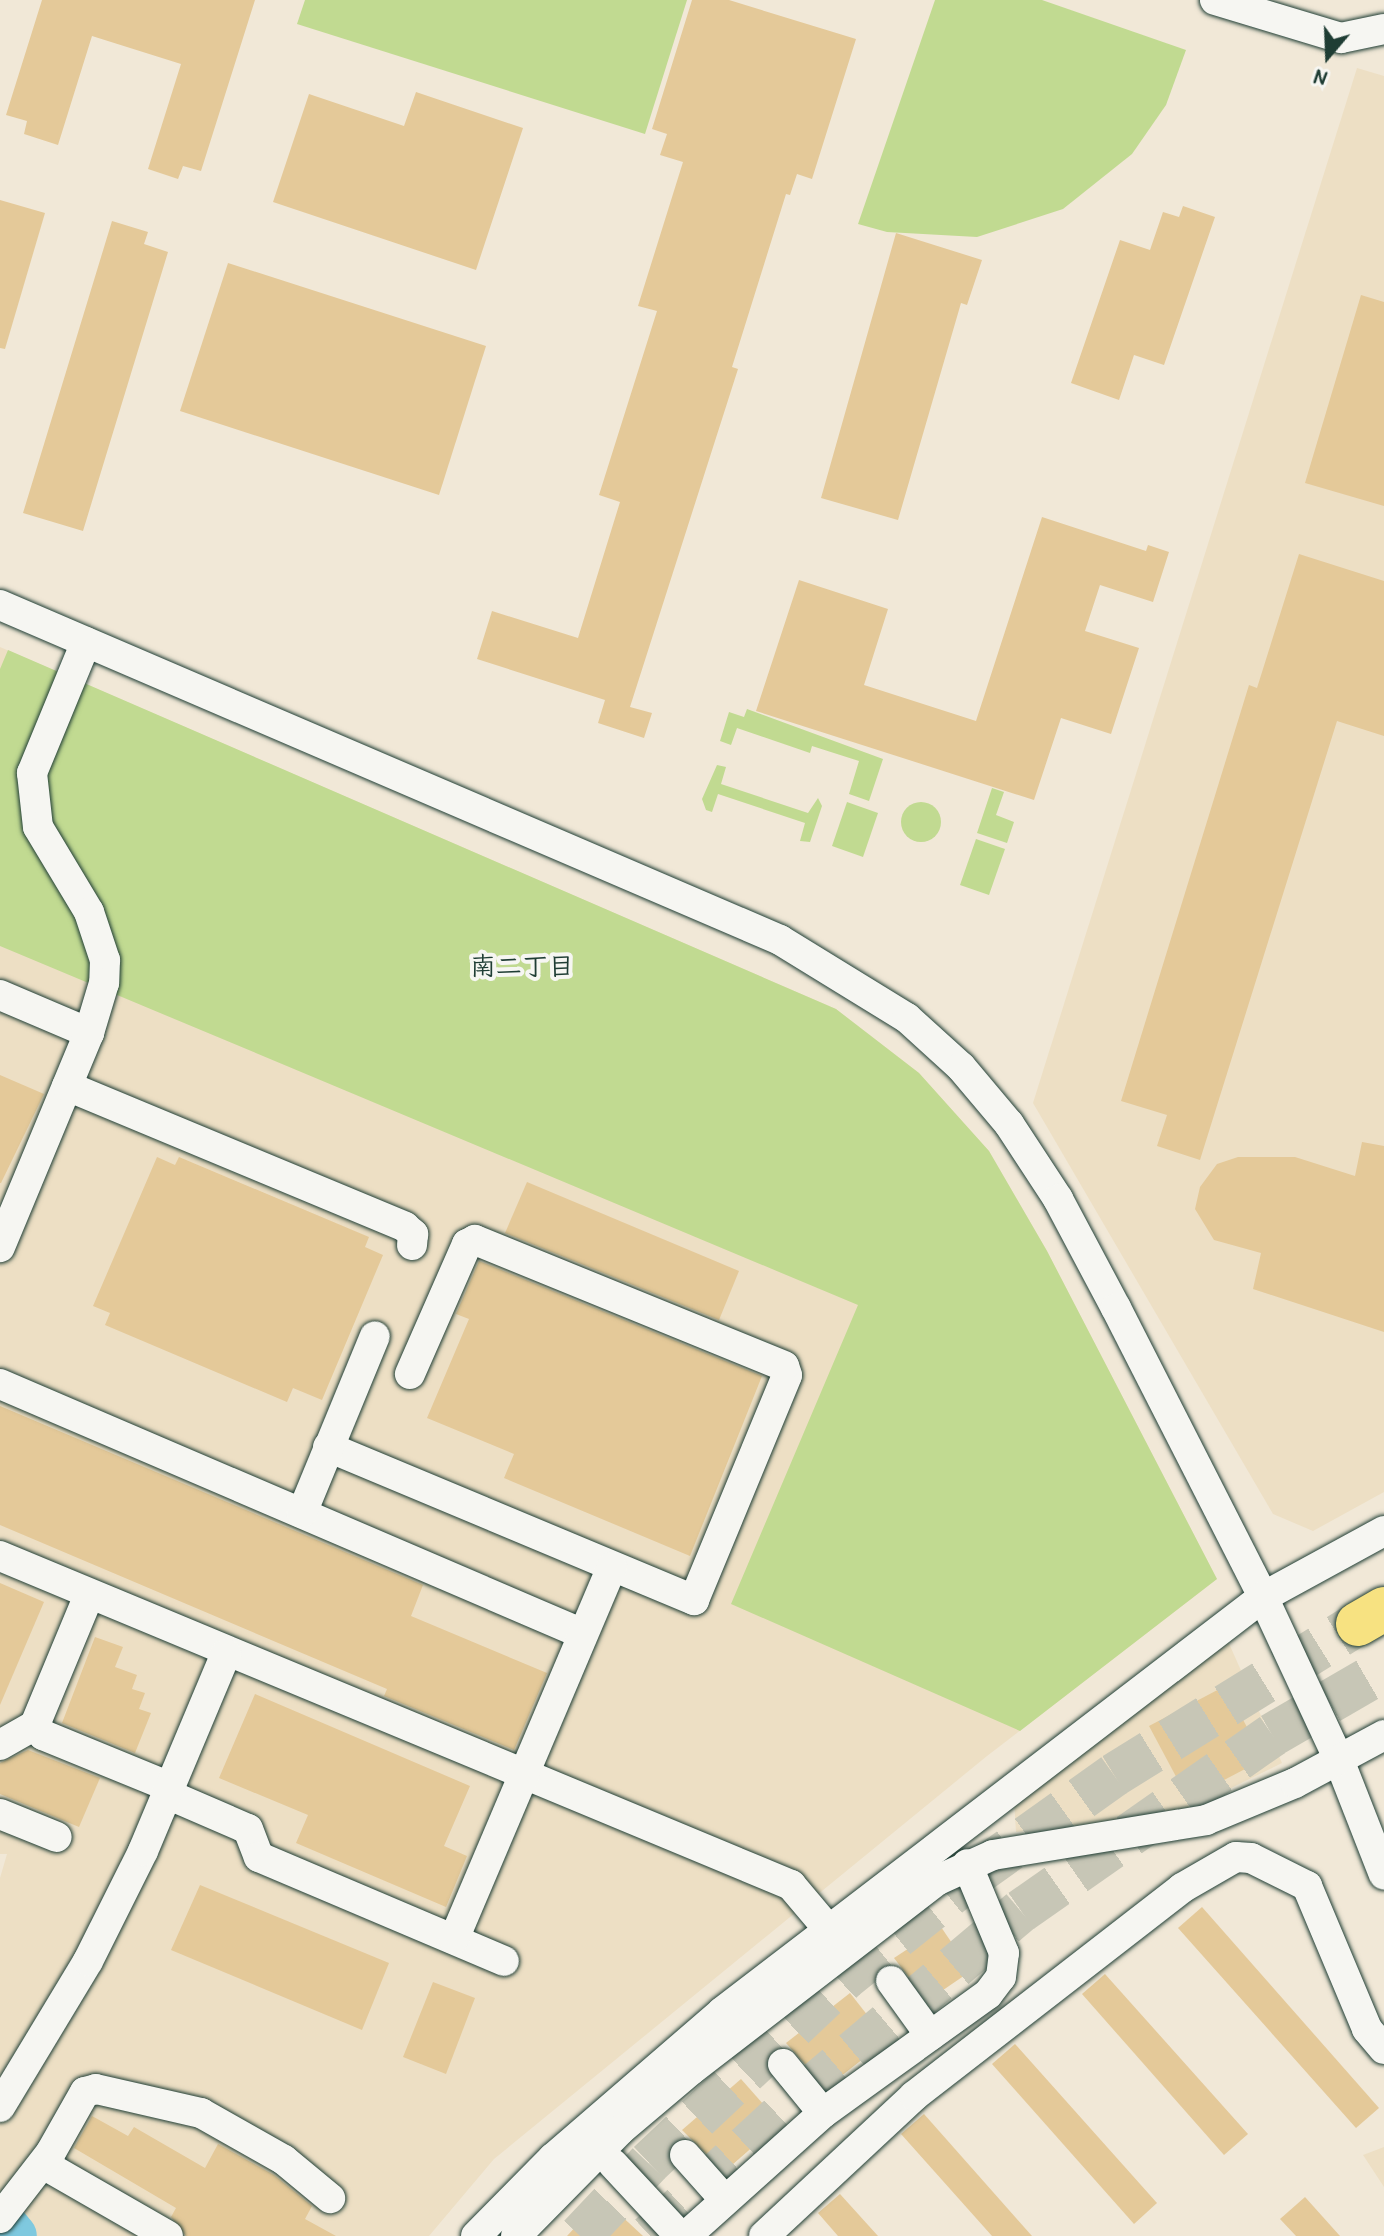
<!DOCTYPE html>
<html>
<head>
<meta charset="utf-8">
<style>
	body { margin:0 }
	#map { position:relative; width:1384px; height:2236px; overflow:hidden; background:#f1e8d7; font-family:"Patrick Hand","Klee One",sans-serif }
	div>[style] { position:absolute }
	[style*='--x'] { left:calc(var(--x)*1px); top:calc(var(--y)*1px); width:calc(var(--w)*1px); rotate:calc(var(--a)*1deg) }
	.built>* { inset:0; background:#eddfc4 }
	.green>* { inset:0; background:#c1da91 }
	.round { border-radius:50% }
	.river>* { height:44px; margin:-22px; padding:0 22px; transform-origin:22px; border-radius:22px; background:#7fc9df }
	.building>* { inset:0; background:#e4c999 }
	.highway-tunnel>* { height:44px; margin-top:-22px; transform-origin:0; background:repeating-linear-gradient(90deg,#c7c6b6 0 44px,transparent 0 66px) }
	.roads { filter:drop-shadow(0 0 2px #1f3d34) drop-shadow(0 0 2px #1f3d34) }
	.minor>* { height:30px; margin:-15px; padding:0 15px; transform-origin:15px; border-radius:15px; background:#f6f6f2 }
	.highway>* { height:44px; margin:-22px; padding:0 22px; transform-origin:22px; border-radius:22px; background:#f7e281 }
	span { translate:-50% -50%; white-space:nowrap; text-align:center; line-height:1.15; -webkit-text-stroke:8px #f6f6f2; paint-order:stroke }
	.neighbourhood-label { font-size:26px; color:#1f3d34; font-weight:700 }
	.north { position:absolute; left:1288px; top:16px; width:80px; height:80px; -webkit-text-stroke:6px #f6f6f2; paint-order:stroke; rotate:199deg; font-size:22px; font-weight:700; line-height:32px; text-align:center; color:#1f3d34 }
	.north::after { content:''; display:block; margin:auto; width:28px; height:36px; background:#1f3d34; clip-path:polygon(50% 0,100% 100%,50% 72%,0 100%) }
</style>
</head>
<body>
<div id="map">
	<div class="built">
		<div style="clip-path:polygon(1357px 68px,1384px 76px,1384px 1492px,1313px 1531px,1273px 1514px,1033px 1103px)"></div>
		<div style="clip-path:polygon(0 647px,836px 1009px,919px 1073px,989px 1151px,1047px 1251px,1217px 1579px,987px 1756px,494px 2159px,429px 2236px,0 2236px,0 1878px,7px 1854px,0 1854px)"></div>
		<div style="clip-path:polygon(1227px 1639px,1282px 1763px,1176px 1815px,1016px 1832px,1014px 1800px)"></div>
		<div style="clip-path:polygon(1384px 2147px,1384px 2187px,1363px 2155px)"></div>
	</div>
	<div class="green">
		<div style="clip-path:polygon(305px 0,687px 0,645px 134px,297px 24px)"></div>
		<div style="clip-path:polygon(935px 0,1042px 0,1186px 50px,1166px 105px,1132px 154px,1063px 209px,977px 237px,887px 232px,858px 224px)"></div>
		<div style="clip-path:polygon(8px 650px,836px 1009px,919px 1073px,989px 1151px,1047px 1251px,1217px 1579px,1020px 1731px,731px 1604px,858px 1305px,0 946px,0 669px)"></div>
		<div style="clip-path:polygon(747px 709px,883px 759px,869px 801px,849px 794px,859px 761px,812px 746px,810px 753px,737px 728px,731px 745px,720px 741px,729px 712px,744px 717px)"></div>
		<div style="clip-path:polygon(717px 765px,726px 767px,721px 784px,808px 813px,818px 798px,822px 806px,810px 842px,800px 841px,805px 823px,718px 794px,712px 812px,706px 810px,702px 799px)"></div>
		<div style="clip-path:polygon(992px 788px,1004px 792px,996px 815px,1014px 822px,1007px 843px,977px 833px)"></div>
		<div style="clip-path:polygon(847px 802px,878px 813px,863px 857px,832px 846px)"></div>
		<div class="round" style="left:901px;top:802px;width:40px;height:40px"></div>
		<div style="clip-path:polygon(976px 839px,1005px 849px,989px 895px,960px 885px)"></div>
	</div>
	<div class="river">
		<div style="--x:0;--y:2218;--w:23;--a:50"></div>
	</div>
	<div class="building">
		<div style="clip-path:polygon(42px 0,255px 0,201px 171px,183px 166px,178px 179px,148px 169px,181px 64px,92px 36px,58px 145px,24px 134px,27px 121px,6px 115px)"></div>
		<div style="clip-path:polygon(692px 0,729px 0,856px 39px,812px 179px,797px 174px,790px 195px,786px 194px,732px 367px,738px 369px,630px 707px,652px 713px,644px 738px,598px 723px,605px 700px,477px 659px,492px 611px,578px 638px,620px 502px,599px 495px,657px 311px,638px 306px,683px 162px,660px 155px,667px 134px,652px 129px)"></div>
		<div style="clip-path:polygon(416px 92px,523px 128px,476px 270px,273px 202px,309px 94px,404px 126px)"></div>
		<div style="clip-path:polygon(0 200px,45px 213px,5px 349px,0 348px)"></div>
		<div style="clip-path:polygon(1183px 206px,1215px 217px,1164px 365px,1134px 355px,1119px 400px,1071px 383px,1120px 240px,1150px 250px,1163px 212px,1179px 217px)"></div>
		<div style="clip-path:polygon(112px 221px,148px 232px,144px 244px,168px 252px,83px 531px,23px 513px)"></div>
		<div style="clip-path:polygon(896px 233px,982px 260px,967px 305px,961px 303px,898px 520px,821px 498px)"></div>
		<div style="clip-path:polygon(228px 263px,486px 346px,439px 495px,180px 411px)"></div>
		<div style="clip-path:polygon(1361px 295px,1384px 302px,1384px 506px,1305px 483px)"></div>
		<div style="clip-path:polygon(1042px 517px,1146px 551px,1148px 545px,1169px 552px,1153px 602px,1100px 585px,1085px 631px,1139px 648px,1111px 734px,1061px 718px,1034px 800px,756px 711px,799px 580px,888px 609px,864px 685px,976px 721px)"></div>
		<div style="clip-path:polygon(1299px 554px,1384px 581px,1384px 736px,1337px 721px,1200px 1160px,1157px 1146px,1167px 1115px,1121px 1101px,1249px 685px,1257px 688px)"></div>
		<div style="clip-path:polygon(0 1075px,44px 1094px,1px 1183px,0 1183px)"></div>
		<div style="clip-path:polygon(1362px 1142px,1384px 1146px,1384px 1332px,1253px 1289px,1261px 1253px,1214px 1240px,1195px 1209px,1200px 1187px,1217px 1164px,1238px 1157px,1295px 1157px,1355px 1176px)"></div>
		<div style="clip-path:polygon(157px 1157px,175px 1165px,179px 1157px,369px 1237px,365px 1247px,383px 1255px,322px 1400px,293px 1388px,287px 1402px,105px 1325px,110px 1313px,93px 1306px)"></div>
		<div style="clip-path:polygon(527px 1182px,739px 1271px,719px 1320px,505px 1233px)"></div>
		<div style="clip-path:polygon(479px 1261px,762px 1376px,690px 1556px,504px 1478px,514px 1454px,427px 1418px,469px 1319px,456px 1314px)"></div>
		<div style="clip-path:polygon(0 1406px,423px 1585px,411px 1616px,547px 1673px,514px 1750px,384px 1696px,387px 1689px,0 1525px)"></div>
		<div style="clip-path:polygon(0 1583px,44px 1602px,0 1705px)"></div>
		<div style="clip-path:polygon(95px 1637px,123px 1647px,115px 1667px,137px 1675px,132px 1689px,145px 1693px,139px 1709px,151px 1713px,135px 1753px,62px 1723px)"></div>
		<div style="clip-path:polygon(1225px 1686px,1264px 1759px,1188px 1799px,1149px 1726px)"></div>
		<div style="clip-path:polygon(255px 1694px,470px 1786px,444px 1846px,467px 1856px,446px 1907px,296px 1843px,308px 1815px,219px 1778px)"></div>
		<div style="clip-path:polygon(28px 1750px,100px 1778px,79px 1827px,0 1794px,0 1763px)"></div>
		<div style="clip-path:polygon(200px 1885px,389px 1963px,362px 2030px,171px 1950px)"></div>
		<div style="clip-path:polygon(1202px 1907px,1379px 2108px,1356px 2128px,1178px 1928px)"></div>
		<div style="clip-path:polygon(941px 1927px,971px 1971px,927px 2001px,894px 1958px)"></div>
		<div style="clip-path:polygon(1105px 1974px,1248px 2134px,1224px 2155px,1082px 1994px)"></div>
		<div style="clip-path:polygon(433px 1982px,475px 1998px,446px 2074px,403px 2057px)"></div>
		<div style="clip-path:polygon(850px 1993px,887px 2040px,826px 2088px,786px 2043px)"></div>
		<div style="clip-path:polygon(1015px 2044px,1157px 2203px,1134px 2224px,992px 2064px)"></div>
		<div style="clip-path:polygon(741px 2079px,780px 2123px,724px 2172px,682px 2130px)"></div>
		<div style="clip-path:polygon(924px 2114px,1032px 2236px,992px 2236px,901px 2134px)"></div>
		<div style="clip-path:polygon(92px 2116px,128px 2136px,134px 2127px,205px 2168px,218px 2144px,274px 2175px,312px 2206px,305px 2219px,336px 2236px,186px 2236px,171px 2217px,176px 2208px,74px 2148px)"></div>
		<div style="clip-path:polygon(840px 2194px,878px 2236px,838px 2236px,818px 2213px)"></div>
		<div style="clip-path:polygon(1305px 2197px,1340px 2236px,1296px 2236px,1280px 2219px)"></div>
		<div style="clip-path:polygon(602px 2198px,643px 2236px,567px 2236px)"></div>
	</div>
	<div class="highway-tunnel">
		<div style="--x:580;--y:2236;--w:100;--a:-46.6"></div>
		<div style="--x:649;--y:2163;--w:270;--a:-43.3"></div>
		<div style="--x:845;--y:1978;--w:165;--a:-38.6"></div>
		<div style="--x:974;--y:1875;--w:172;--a:-35.5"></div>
		<div style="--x:1114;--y:1775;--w:287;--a:-31.8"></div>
		<div style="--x:650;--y:2236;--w:208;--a:-42.7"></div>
		<div style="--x:803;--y:2095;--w:285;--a:-40.2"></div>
		<div style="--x:1021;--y:1911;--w:307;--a:-35"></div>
		<div style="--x:1272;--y:1735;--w:129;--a:-30.1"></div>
	</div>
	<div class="roads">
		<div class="minor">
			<div style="--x:1215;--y:0;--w:132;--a:16.8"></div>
			<div style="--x:1341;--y:38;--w:44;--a:-11.8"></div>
			<div style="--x:0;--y:605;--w:849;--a:23.24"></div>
			<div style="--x:780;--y:940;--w:149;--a:31.6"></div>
			<div style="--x:907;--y:1018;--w:73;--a:42.2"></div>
			<div style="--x:961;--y:1067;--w:75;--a:49.9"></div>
			<div style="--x:1009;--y:1124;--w:90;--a:56.8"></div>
			<div style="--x:1058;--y:1199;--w:123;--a:62"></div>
			<div style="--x:1116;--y:1308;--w:324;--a:63"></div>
			<div style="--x:1263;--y:1597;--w:180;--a:65"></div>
			<div style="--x:1339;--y:1760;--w:123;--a:68.6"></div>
			<div style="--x:86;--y:642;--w:142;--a:112.4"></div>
			<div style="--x:32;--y:773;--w:54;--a:83.7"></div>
			<div style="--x:38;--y:827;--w:99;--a:59"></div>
			<div style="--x:89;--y:912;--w:51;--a:71.6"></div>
			<div style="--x:105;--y:960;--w:23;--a:92"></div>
			<div style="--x:104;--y:983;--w:52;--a:106.7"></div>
			<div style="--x:0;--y:995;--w:97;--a:23.1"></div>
			<div style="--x:89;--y:1033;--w:232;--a:112.6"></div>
			<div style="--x:67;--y:1086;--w:366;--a:22.6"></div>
			<div style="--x:405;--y:1227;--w:11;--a:41"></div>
			<div style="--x:413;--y:1234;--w:11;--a:95"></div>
			<div style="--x:0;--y:1384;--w:634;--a:23.21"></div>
			<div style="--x:328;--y:1447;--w:397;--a:22.7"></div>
			<div style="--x:694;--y:1600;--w:243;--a:-67.5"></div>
			<div style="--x:787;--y:1375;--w:9;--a:-108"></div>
			<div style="--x:784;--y:1366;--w:334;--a:-157.8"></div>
			<div style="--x:475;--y:1240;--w:9;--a:153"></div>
			<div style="--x:467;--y:1244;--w:142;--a:113.7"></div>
			<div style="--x:302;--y:1513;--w:191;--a:-67.6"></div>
			<div style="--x:0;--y:1556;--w:857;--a:22.58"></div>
			<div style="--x:791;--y:1885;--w:59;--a:49.8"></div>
			<div style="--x:89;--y:1595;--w:141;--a:112.6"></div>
			<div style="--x:35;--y:1725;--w:13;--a:51"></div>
			<div style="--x:43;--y:1735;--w:137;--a:22.3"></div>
			<div style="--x:0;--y:1745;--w:40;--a:-29.7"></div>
			<div style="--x:167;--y:1794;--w:88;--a:23.4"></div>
			<div style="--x:248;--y:1829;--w:30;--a:69"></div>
			<div style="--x:259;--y:1857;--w:266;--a:23"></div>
			<div style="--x:0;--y:1814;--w:61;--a:22"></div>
			<div style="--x:454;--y:1939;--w:404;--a:-67"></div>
			<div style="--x:891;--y:1981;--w:67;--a:54.2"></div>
			<div style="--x:783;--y:2064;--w:63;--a:50.8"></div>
			<div style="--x:0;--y:2107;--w:170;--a:-58.9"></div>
			<div style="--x:88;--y:1961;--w:123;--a:-63.4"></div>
			<div style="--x:143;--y:1851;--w:214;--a:-67.2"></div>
			<div style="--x:685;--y:2155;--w:60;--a:48.4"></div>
			<div style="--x:43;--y:2164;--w:144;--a:29.9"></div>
			<div style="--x:613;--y:2164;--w:98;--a:47.1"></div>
			<div style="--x:0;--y:2218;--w:83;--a:-52.3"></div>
			<div style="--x:51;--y:2152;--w:69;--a:-60.5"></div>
			<div style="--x:85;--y:2092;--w:11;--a:-15"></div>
			<div style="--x:96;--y:2089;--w:108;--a:12.9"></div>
			<div style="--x:201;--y:2113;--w:95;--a:29.5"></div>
			<div style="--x:284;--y:2160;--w:60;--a:39.6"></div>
			<div style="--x:476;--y:2236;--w:110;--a:-45.4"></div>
			<div style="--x:553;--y:2158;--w:223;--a:-40.8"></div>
			<div style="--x:722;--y:2012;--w:682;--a:-37.49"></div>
			<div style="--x:1263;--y:1597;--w:138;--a:-28.6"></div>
			<div style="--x:516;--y:2236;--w:148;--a:-45.5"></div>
			<div style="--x:620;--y:2130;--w:93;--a:-40.2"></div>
			<div style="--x:691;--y:2070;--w:312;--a:-37.6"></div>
			<div style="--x:938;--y:1880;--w:60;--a:-24.4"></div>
			<div style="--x:993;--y:1855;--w:216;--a:-9.3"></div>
			<div style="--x:1206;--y:1820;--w:96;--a:-22.6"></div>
			<div style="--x:1295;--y:1783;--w:101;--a:-28.3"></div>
			<div style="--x:686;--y:2236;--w:184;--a:-41.9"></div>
			<div style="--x:823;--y:2113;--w:203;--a:-35.8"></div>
			<div style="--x:988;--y:1994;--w:21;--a:-53"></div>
			<div style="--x:1001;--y:1977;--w:24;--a:-83"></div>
			<div style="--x:1004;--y:1953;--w:96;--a:-112.6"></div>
			<div style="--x:764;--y:2236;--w:205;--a:-43"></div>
			<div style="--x:914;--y:2096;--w:339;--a:-37.8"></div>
			<div style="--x:1182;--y:1888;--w:62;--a:-29.9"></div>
			<div style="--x:1236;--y:1857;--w:15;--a:4"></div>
			<div style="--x:1251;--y:1858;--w:63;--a:26.6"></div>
			<div style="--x:1307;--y:1886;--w:155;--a:67.2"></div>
			<div style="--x:1367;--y:2029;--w:26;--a:50"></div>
		</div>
		<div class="highway">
			<div style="--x:1358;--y:1624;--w:30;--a:-30"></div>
		</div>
	</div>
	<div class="neighbourhood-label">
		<span style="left:522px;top:966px">南二丁目</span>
	</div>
	<div class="north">N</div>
</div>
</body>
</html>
